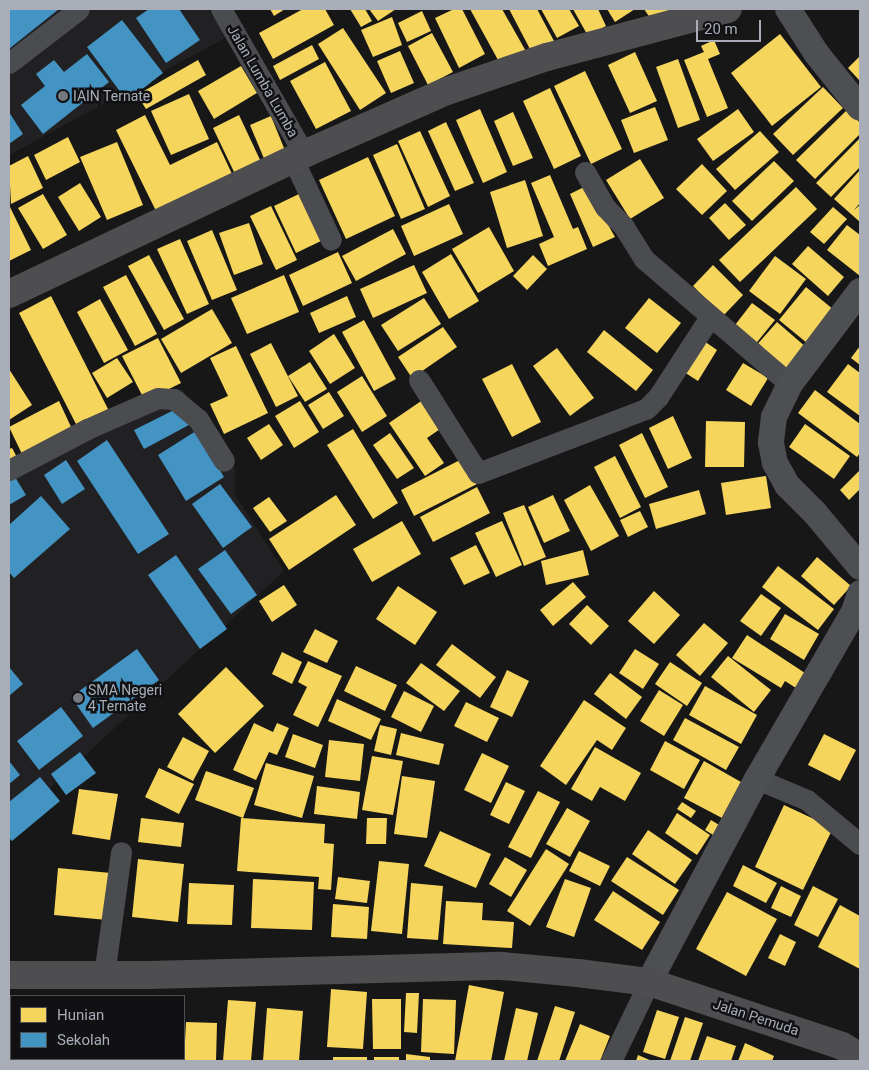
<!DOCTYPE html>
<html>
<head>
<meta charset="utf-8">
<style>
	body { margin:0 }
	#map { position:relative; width:869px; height:1070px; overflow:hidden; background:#171717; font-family:Roboto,sans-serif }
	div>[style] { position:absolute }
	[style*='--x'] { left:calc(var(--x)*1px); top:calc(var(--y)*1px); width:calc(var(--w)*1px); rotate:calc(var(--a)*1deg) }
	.built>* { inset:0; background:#212123 }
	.homes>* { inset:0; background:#f6d55c }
	.schools>* { inset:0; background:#4393c3 }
	.minor>* { height:21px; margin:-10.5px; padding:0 10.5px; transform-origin:10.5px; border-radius:10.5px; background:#4b4c50 }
	.major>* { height:26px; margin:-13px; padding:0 13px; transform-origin:13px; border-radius:13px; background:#4d4f52 }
	.highway>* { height:28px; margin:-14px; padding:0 14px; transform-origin:14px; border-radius:14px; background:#4e4e51 }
	.dots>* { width:14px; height:14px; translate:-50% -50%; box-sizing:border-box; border:2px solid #111113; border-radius:50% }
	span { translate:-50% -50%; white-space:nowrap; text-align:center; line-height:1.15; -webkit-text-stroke:5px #111113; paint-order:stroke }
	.street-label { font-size:14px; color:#a8adb8 }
	.poi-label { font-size:14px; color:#a8adb8 }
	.left { translate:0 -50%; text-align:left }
	.frame { position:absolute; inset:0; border:10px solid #a8adb8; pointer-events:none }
	.legend { position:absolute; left:10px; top:995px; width:175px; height:65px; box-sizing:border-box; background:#111113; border:1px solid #4d4f55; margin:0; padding:6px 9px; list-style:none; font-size:15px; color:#a8adb8 }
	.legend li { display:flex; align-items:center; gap:10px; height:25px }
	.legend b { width:25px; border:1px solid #4d4f55 }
	.scale { position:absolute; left:696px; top:20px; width:65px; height:22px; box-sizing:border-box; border:2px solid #a8adb8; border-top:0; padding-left:6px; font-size:15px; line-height:18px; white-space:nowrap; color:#a8adb8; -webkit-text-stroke:4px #111113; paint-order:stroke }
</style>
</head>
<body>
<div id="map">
	<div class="built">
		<div style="clip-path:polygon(9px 9px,208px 9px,227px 37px,9px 155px)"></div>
		<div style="clip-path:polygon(182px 389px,235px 469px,235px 495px,284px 571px,9px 826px,9px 469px)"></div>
	</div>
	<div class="homes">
		<div style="clip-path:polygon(270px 9px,285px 9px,274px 16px)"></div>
		<div style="clip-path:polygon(303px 9px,325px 9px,334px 25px,273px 59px,259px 33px)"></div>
		<div style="clip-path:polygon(350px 9px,365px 9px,372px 21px,361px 27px)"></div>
		<div style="clip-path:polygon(369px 9px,396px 9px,378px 21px)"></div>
		<div style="clip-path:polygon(454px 9px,462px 9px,485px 54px,459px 68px,435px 18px)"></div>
		<div style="clip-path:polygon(470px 9px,502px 9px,528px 55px,503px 69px)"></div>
		<div style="clip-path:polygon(509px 9px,537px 9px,554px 41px,532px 53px)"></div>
		<div style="clip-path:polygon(541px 9px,569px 9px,579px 26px,557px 38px)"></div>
		<div style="clip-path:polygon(573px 9px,598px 9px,606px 26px,588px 36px)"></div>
		<div style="clip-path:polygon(607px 9px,635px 9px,615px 22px)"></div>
		<div style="clip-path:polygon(644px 9px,673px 9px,653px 22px)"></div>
		<div style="clip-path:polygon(422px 11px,431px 31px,407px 42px,398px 23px)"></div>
		<div style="clip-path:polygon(392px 17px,402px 45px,373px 57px,361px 30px)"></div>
		<div style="clip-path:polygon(343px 28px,386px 93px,360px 110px,318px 44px)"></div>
		<div style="clip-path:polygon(432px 33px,453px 72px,428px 85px,408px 46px)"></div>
		<div style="clip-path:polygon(780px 34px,821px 87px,772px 126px,731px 73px)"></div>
		<div style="clip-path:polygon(714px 40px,720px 54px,708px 59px,728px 108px,707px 117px,684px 60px,704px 52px,701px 46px)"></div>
		<div style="clip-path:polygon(312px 45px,319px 59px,280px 80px,273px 66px)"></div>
		<div style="clip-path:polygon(400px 51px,414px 83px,391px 93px,377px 61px)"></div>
		<div style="clip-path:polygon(635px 52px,657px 101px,630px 113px,608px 65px)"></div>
		<div style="clip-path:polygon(860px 56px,860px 81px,848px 68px)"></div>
		<div style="clip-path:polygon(678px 59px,700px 120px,678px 128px,656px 67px)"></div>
		<div style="clip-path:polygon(198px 60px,206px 75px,146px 109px,137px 95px)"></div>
		<div style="clip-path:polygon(325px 62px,351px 111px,316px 129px,290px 81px)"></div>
		<div style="clip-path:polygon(241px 66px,257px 93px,214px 119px,198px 91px)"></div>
		<div style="clip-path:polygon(585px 71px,622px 149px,591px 164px,554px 86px)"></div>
		<div style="clip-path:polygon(823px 87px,843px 108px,793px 155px,773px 134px)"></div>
		<div style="clip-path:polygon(550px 88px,581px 156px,554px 169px,523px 101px)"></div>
		<div style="clip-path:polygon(189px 94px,209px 139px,171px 155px,151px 111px)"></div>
		<div style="clip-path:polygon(655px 107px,668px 140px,634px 153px,621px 120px)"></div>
		<div style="clip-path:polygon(480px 109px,507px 172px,483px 183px,456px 120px)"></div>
		<div style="clip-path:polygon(738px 109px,754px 132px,713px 161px,697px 139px)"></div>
		<div style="clip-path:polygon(848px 109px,860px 123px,860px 134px,815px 179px,796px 160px)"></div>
		<div style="clip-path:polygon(513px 112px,533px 158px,513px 166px,494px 121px)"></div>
		<div style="clip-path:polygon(145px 115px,170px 165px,217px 142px,233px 176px,157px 213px,116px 130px)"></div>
		<div style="clip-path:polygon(239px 115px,261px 162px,235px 174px,213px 128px)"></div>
		<div style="clip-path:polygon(271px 116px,286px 153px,265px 161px,250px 125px)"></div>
		<div style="clip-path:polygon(446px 122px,474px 183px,455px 191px,428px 131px)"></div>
		<div style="clip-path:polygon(420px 131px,450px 196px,428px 207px,398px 141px)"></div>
		<div style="clip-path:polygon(760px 131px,779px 152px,735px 190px,716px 169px)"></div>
		<div style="clip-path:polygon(68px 137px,80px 162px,46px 180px,34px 155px)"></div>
		<div style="clip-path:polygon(860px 138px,860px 167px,831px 197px,816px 183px)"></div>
		<div style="clip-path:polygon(117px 142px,143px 205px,107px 220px,80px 157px)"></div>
		<div style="clip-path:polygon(397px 144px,425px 209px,401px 219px,373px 155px)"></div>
		<div style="clip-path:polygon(28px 156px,43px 188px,11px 204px,9px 166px)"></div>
		<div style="clip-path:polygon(368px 157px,395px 216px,346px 239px,319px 180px)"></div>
		<div style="clip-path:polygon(640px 159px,664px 198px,630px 219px,606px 180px)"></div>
		<div style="clip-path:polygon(774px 161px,794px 181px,752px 221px,732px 201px)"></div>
		<div style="clip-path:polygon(702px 164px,727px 191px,702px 215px,676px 189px)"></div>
		<div style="clip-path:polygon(860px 170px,860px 203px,854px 210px,860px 205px,860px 222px,834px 199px)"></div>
		<div style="clip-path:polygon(550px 175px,573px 229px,578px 227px,587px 249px,548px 266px,539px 244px,554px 237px,531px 183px)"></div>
		<div style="clip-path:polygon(525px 180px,543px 236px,507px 248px,490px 192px)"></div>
		<div style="clip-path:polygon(80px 183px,101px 217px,79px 231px,58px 197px)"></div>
		<div style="clip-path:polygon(586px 186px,615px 237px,593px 247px,570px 194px)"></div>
		<div style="clip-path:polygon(796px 187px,817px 209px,740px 282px,719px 260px)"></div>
		<div style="clip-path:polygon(301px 193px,323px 240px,296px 253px,274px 206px)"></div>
		<div style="clip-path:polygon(43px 194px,67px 235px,43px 249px,18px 208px)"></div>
		<div style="clip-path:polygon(725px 203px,746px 225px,729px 240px,709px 218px)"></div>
		<div style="clip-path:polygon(449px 204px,463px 234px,414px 256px,401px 226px)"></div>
		<div style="clip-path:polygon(9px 205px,31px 250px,9px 261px)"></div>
		<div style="clip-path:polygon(271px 206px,297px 260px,276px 270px,250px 216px)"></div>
		<div style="clip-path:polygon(833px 207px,847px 219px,824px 244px,810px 232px)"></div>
		<div style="clip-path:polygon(249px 223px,263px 264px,234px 275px,219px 233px)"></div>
		<div style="clip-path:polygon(847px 225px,860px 235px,860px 276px,827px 250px)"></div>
		<div style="clip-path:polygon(489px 227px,514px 271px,478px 293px,452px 249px)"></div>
		<div style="clip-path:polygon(393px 229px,406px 254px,356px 281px,342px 256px)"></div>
		<div style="clip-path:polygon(212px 230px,237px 290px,212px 300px,187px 241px)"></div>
		<div style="clip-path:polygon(180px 239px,209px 304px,187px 314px,157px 249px)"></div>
		<div style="clip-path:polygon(808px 246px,844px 277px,828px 296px,792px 264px)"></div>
		<div style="clip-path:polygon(338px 252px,352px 283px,303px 306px,289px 275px)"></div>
		<div style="clip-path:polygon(451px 254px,479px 301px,449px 319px,422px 272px)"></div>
		<div style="clip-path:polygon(149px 255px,184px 319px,164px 330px,128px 266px)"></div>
		<div style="clip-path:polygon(533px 255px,547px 269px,527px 290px,513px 276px)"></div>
		<div style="clip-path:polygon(775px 256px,806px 279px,780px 314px,749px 291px)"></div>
		<div style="clip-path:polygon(414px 265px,427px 293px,373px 318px,360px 289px)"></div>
		<div style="clip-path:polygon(713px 265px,743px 295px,723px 316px,693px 286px)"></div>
		<div style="clip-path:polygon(126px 275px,157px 334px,135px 346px,103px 287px)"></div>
		<div style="clip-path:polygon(284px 275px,299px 312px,247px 334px,231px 298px)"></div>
		<div style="clip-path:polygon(806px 287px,834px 310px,807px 343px,779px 320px)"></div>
		<div style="clip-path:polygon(51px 296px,108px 409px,77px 426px,19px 313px)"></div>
		<div style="clip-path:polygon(347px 296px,356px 317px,319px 333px,310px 313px)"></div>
		<div style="clip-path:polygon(424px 298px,441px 324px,398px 351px,381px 325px)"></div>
		<div style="clip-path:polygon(649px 298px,681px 323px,657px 353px,625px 328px)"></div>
		<div style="clip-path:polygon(100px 299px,128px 350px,104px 363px,77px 312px)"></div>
		<div style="clip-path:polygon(752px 303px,775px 320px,754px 346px,732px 329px)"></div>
		<div style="clip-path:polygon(212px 309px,232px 343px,181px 373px,161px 339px)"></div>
		<div style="clip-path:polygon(364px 320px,396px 379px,374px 391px,342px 332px)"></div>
		<div style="clip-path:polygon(777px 322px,807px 348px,784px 374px,754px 348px)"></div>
		<div style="clip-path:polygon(443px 327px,457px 347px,412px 378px,398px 357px)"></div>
		<div style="clip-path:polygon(604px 330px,653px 370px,636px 391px,587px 352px)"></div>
		<div style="clip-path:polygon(334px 334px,355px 368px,330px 384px,309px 351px)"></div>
		<div style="clip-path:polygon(158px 338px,181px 383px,145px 401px,122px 356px)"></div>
		<div style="clip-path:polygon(704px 341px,717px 350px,698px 381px,684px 372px)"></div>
		<div style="clip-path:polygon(271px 343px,298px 396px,276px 407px,250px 354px)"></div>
		<div style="clip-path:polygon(236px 346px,268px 413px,224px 434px,210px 404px,228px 396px,210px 358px)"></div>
		<div style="clip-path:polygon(860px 346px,860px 365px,851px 358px)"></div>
		<div style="clip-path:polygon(557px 348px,594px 398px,570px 416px,533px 366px)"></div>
		<div style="clip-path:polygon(117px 358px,133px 382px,107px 398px,92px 373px)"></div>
		<div style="clip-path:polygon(310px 362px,327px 389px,305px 402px,288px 376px)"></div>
		<div style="clip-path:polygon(743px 363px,768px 378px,751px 406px,726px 390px)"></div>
		<div style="clip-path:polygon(512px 364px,541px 422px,512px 437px,482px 379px)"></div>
		<div style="clip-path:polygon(848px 364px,860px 373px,860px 416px,827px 392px)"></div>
		<div style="clip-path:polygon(9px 369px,32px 405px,9px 420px)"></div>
		<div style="clip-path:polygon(362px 376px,387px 416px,362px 432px,337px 392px)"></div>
		<div style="clip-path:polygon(815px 390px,860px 424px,860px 453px,857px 457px,798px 413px)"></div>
		<div style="clip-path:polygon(329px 392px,344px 416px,323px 429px,308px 405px)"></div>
		<div style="clip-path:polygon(427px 397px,446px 425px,427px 438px,444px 463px,425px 476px,389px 423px)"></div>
		<div style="clip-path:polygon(59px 401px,72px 429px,22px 454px,9px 427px)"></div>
		<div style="clip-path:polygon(300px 401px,319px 432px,294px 448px,275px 416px)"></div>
		<div style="clip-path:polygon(673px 416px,692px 458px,668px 469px,649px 428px)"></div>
		<div style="clip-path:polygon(706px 421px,745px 422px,744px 467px,705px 467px)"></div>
		<div style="clip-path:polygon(269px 424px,283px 445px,261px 460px,247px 438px)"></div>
		<div style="clip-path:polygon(805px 424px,850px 456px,834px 479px,789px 447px)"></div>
		<div style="clip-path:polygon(353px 429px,398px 503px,373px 519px,327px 445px)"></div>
		<div style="clip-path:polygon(390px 433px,414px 468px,397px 479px,373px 445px)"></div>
		<div style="clip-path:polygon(642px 433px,668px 487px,645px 498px,619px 445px)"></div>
		<div style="clip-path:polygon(12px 448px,19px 461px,9px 466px,9px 449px)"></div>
		<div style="clip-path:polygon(615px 456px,641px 507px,620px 518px,594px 467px)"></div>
		<div style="clip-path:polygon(464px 458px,477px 484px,414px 516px,401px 490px)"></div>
		<div style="clip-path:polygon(860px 470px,860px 489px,849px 500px,840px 490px)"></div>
		<div style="clip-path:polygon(766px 476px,771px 508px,726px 515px,721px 483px)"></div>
		<div style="clip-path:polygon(590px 485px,619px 536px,591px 551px,564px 500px)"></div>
		<div style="clip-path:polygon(477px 487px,490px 513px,433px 542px,420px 517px)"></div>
		<div style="clip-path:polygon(699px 490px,706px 514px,656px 529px,649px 504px)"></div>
		<div style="clip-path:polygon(336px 495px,356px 525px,289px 570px,269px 539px)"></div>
		<div style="clip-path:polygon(553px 495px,570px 531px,544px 543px,528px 507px)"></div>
		<div style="clip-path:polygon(269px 497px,287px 521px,270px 532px,253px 508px)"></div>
		<div style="clip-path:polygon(524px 505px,546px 557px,524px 566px,503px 513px)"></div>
		<div style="clip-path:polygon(640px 511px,648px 527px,628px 537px,620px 520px)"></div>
		<div style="clip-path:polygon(402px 521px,421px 554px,372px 582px,353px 549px)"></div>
		<div style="clip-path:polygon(502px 521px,522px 565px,496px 577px,475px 533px)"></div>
		<div style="clip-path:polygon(476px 545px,490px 573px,464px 585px,450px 558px)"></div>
		<div style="clip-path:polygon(583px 550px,589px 575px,546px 585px,541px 561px)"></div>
		<div style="clip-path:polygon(817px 557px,851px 586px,834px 605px,801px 576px)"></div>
		<div style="clip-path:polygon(778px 566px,834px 609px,818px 630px,762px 587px)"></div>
		<div style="clip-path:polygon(573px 582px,586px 597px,553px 626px,540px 610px)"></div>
		<div style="clip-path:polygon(284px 585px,297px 605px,272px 622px,259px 601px)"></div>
		<div style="clip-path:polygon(398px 586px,437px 612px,415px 645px,376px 619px)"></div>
		<div style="clip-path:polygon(654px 591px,680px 615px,654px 644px,628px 621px)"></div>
		<div style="clip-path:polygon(761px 594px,781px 608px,761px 636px,740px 621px)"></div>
		<div style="clip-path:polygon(587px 605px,609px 626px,591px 645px,569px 624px)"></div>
		<div style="clip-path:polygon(785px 614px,819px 634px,804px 660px,770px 639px)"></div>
		<div style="clip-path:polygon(704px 623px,728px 643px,700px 676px,676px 655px)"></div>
		<div style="clip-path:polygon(315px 629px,338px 641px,327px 663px,303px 652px)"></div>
		<div style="clip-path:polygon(747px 635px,808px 675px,799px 690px,785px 681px,781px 688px,732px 658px)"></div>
		<div style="clip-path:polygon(452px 644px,496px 677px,480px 698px,436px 665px)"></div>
		<div style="clip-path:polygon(635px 649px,659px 664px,643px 689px,619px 673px)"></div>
		<div style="clip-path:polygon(282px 652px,302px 662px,292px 684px,272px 674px)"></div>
		<div style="clip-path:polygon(728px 656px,771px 690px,754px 712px,711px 677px)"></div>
		<div style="clip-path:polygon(308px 661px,342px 676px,318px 727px,293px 715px,307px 687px,298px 682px)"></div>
		<div style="clip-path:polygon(670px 662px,702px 683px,687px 706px,655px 684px)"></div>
		<div style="clip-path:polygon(421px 663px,460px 691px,444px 711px,406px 683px)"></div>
		<div style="clip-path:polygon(356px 666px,397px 685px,385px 711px,344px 691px)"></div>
		<div style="clip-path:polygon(226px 667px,264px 706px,215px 753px,178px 714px)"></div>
		<div style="clip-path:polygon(507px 670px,529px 681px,512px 717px,490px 707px)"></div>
		<div style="clip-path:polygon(610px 673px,642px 697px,626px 719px,594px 694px)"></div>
		<div style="clip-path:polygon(705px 686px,757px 715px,741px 744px,689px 715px)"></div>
		<div style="clip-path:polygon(659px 690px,683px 705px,664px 736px,640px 721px)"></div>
		<div style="clip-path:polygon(404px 691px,434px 706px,421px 732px,391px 717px)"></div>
		<div style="clip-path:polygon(337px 699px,381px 719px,371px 740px,328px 721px)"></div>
		<div style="clip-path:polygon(584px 700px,626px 728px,612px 750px,597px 740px,566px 785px,540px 766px)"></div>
		<div style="clip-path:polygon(466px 702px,499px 718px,487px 742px,454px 726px)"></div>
		<div style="clip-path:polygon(685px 718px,739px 747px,726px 770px,673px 740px)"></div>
		<div style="clip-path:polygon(254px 723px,273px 732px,277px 723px,289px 728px,277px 755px,269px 752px,256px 780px,233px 770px)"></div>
		<div style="clip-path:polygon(380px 725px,397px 729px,391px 755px,374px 751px)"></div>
		<div style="clip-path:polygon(401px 733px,444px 744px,439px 765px,396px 755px)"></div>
		<div style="clip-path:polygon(293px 734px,323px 745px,315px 768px,285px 757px)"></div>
		<div style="clip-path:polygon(824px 734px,856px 750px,840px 781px,808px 765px)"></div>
		<div style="clip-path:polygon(183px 737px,209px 751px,193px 781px,167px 767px)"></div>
		<div style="clip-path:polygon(329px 740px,364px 744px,360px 781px,325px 777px)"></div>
		<div style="clip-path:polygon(665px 741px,700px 760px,684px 789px,650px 770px)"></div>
		<div style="clip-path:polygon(595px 747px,641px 773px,625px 801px,600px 787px,592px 801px,571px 789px)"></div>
		<div style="clip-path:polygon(482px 753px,509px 766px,491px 803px,464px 790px)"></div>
		<div style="clip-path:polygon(372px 756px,403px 761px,393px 815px,362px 810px)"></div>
		<div style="clip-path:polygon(704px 761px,741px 782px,722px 818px,684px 798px)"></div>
		<div style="clip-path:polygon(266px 763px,314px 776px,302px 818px,254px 805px)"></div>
		<div style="clip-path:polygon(159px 768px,194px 784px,179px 814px,145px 797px)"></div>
		<div style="clip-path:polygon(206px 771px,254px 788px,243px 818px,195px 800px)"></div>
		<div style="clip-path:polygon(402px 776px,435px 781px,427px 838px,394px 834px)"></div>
		<div style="clip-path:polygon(506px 782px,525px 791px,509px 824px,490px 815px)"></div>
		<div style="clip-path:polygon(317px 786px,360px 792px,357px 819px,314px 814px)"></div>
		<div style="clip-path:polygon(79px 789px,118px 794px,110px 840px,72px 834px)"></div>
		<div style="clip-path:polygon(538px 791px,560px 802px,531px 858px,508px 847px)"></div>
		<div style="clip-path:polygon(682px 802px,696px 811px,691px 818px,677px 809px)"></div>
		<div style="clip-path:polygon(784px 805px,833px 828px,803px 890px,755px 867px)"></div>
		<div style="clip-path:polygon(567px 808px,590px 821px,570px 857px,546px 844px)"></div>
		<div style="clip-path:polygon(677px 813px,710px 835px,697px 855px,665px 833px)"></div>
		<div style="clip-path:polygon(141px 818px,184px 823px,181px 847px,138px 842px)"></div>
		<div style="clip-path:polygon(241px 818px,325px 824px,324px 843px,334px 844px,331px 890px,318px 889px,319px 877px,237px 871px)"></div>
		<div style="clip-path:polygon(367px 818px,387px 818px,386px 844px,366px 844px)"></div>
		<div style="clip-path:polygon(711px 820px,729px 831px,723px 841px,705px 830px)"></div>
		<div style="clip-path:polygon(648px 830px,692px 860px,675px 884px,632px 854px)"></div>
		<div style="clip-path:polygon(440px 831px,491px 854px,476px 888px,424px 866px)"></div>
		<div style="clip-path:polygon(546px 849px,569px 864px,530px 926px,507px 911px)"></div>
		<div style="clip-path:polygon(579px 851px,610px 866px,600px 886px,569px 871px)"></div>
		<div style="clip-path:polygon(505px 857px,527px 870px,511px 897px,489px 884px)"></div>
		<div style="clip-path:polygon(627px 857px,679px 890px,663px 915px,611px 881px)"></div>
		<div style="clip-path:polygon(138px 859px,184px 864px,178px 922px,132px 917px)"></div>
		<div style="clip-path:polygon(379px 861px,409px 864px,402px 934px,371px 931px)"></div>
		<div style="clip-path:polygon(743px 865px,777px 883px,766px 903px,733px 886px)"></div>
		<div style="clip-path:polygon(58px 868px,111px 873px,107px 920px,54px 915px)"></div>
		<div style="clip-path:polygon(338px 877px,370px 881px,367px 903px,335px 899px)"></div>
		<div style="clip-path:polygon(253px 879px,314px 882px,312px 930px,251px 928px)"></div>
		<div style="clip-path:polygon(565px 879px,591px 888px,574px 937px,546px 927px)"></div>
		<div style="clip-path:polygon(189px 883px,234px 885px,232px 925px,187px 924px)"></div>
		<div style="clip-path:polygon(411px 883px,443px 886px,438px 940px,407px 938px)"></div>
		<div style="clip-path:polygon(781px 886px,801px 896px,791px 917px,771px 908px)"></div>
		<div style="clip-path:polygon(813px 886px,838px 899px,818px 937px,794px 925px)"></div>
		<div style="clip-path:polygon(613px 891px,660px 922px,642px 950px,594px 920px)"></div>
		<div style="clip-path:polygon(727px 892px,777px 919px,746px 976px,696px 949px)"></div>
		<div style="clip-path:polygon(446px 901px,483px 903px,482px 920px,514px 922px,512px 948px,443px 944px)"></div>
		<div style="clip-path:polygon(333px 904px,369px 907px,367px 939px,331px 937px)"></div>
		<div style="clip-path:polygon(840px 905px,860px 916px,860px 969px,818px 947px)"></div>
		<div style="clip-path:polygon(780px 934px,796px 942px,785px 966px,768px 958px)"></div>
		<div style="clip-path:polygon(469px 985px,504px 992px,491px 1061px,455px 1061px)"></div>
		<div style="clip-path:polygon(331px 989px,367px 992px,363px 1049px,327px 1047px)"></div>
		<div style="clip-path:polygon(406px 993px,419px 993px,417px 1033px,404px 1032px)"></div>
		<div style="clip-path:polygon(372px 999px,401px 999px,401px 1049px,373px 1049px)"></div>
		<div style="clip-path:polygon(423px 999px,456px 1000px,454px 1054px,421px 1052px)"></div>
		<div style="clip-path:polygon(228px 1000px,256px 1002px,251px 1061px,223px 1061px)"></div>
		<div style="clip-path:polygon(555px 1006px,575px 1012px,559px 1061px,537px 1061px)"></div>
		<div style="clip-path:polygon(267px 1008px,303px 1011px,299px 1061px,263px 1061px)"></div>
		<div style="clip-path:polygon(516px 1008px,538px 1013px,527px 1061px,504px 1061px)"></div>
		<div style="clip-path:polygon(657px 1010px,679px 1017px,665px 1059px,643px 1052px)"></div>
		<div style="clip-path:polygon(685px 1017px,703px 1023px,690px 1061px,670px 1061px)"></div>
		<div style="clip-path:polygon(9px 1019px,11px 1059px,37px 1059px,36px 1061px,9px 1061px)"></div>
		<div style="clip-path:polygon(186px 1022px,217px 1023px,216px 1061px,184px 1061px)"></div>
		<div style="clip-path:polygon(580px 1024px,610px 1036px,600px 1061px,565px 1061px)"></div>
		<div style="clip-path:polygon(707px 1036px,736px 1046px,731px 1061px,698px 1061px)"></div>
		<div style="clip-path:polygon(745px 1043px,774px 1056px,772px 1061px,738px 1061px)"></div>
		<div style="clip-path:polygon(406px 1054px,430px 1057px,430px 1061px,406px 1061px)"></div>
		<div style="clip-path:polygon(638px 1055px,652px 1061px,636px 1061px)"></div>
		<div style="clip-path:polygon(333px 1057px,367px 1057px,367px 1061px,333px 1061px)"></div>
		<div style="clip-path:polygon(374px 1057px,399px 1057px,399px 1061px,374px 1061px)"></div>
		<div style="clip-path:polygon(46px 1059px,85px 1059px,46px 1061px)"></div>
		<div style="clip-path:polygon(105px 1059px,131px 1059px,105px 1061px)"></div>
		<div style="clip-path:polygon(139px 1059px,178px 1059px,139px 1061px)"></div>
	</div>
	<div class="schools">
		<div style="clip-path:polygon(9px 9px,59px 9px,9px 49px)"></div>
		<div style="clip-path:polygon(149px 9px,179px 9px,200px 40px,166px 63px,136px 18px)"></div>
		<div style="clip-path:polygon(122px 20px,163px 73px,127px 101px,87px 47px)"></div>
		<div style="clip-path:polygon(87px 54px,109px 82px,43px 134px,21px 105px,45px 86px,36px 74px,54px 60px,64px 72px)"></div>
		<div style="clip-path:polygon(9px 112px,23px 134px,9px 144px)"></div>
		<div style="clip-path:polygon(180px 407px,189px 425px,144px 449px,134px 430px)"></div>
		<div style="clip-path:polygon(196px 431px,224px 477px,186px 501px,158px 455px)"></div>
		<div style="clip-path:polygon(107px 440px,169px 534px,138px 554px,77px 461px)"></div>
		<div style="clip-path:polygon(66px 460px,85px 489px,62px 504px,44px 475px)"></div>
		<div style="clip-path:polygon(15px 477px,26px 495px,9px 505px,9px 480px)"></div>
		<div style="clip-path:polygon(220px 484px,252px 527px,223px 548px,192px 504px)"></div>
		<div style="clip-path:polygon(41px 496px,70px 529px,14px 578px,9px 572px,9px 525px)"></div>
		<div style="clip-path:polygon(225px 550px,257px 595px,231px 614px,198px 569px)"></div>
		<div style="clip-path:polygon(176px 555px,227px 629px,200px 649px,148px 575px)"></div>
		<div style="clip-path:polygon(137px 649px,159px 680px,93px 728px,71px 697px)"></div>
		<div style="clip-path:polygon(9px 667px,23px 684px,9px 696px)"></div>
		<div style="clip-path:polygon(61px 707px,83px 736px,39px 770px,17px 741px)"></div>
		<div style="clip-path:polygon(80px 752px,96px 773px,66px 795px,51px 774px)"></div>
		<div style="clip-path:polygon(9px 761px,20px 775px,9px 784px)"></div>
		<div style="clip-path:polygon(40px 777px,60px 801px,12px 841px,9px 838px,9px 802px)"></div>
	</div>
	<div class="minor">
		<div style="--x:221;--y:9;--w:167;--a:60.2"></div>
		<div style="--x:9;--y:63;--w:88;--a:-37.6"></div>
		<div style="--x:293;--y:159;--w:89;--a:64.9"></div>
		<div style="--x:585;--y:172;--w:40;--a:60.3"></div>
		<div style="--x:605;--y:207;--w:28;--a:46"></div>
		<div style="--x:624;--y:227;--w:38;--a:58"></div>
		<div style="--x:644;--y:259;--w:192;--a:40.6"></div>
		<div style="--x:419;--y:380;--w:110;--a:57.6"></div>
		<div style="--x:478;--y:473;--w:180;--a:-20.9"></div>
		<div style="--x:646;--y:409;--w:17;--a:-45"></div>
		<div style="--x:658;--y:397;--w:95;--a:-57"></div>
		<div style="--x:9;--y:470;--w:88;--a:-27.7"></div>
		<div style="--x:87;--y:429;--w:77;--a:-23.6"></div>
		<div style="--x:158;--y:398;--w:16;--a:4"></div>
		<div style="--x:174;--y:399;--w:31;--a:40"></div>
		<div style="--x:198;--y:419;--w:49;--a:58.2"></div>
		<div style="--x:757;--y:779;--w:54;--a:22.8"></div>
		<div style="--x:807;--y:800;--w:69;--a:39.7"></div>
		<div style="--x:104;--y:975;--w:124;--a:-82.1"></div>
		<div style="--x:611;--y:1061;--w:88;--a:-64.3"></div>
	</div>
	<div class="major">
		<div style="--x:788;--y:9;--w:52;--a:57.5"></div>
		<div style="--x:816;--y:53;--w:70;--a:51.3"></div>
		<div style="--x:860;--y:291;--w:116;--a:127"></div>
		<div style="--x:790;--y:384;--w:37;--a:116"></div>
		<div style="--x:774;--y:417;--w:26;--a:97"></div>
		<div style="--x:771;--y:443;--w:20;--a:79"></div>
		<div style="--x:775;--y:463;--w:25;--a:61"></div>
		<div style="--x:787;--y:485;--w:40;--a:45"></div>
		<div style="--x:815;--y:513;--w:70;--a:50.2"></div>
		<div style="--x:649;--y:982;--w:230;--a:-62"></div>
		<div style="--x:757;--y:779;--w:193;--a:-59.9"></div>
		<div style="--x:854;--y:612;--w:20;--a:-72"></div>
	</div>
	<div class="highway">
		<div style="--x:9;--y:294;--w:327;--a:-25.4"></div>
		<div style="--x:304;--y:154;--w:156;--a:-23.8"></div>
		<div style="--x:447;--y:91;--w:106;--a:-18.8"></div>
		<div style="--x:547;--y:57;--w:187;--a:-14.9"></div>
		<div style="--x:9;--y:975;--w:141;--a:0"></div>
		<div style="--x:150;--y:975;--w:352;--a:-1.5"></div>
		<div style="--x:502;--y:966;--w:76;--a:5.3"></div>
		<div style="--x:578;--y:973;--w:72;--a:7.2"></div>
		<div style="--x:649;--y:982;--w:203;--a:18.3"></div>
		<div style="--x:842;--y:1046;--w:21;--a:31"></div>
	</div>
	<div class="dots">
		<div style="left:63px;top:96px;background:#757880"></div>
		<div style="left:78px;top:698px;background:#757880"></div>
	</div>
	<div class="street-label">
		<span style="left:263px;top:81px;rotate:60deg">Jalan Lumba Lumba</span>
		<span style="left:756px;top:1017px;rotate:18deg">Jalan Pemuda</span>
	</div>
	<div class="poi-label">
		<span class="left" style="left:73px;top:96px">IAIN Ternate</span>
		<span class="left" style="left:88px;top:698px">SMA Negeri<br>4 Ternate</span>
	</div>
	<div class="frame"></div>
	<ul class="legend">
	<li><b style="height:14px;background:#f6d55c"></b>Hunian</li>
	<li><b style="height:14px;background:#4393c3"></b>Sekolah</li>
	</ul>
	<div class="scale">20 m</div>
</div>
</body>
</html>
